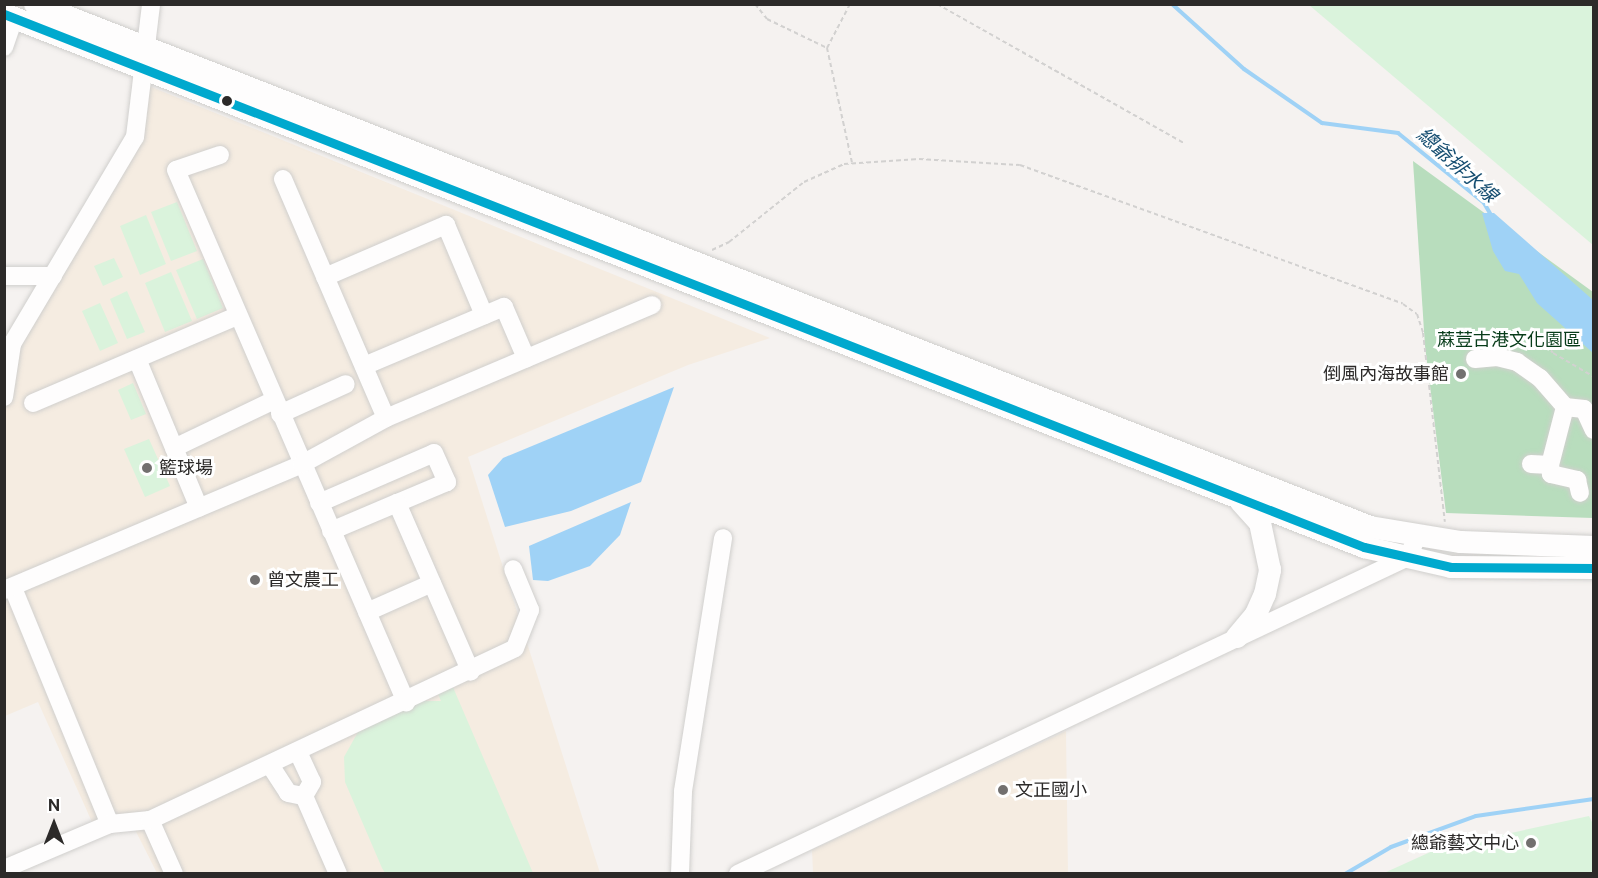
<!DOCTYPE html>
<html>
<head>
<meta charset="utf-8">
<style>
	body { margin:0 }
	#map { position:relative; width:1598px; height:878px; overflow:hidden; background:#f5f2f0; font-family:"Public Sans","Noto Sans TC",sans-serif }
	div>[style] { position:absolute }
	[style*='--x'] { left:calc(var(--x)*1px); top:calc(var(--y)*1px); width:calc(var(--w)*1px); rotate:calc(var(--a)*1deg) }
	.education>* { inset:0; background:#f5ece1 }
	.green>* { inset:0; background:#daf3dc }
	.forest>* { inset:0; background:#b8ddbd }
	.water>* { inset:0; background:#9fd2f6 }
	.stream>* { height:4px; margin:-2px; padding:0 2px; transform-origin:2px; border-radius:2px; background:#9fd2f6 }
	.path>* { height:2px; margin-top:-1px; transform-origin:0; background:repeating-linear-gradient(90deg,#d2d1d0 0 4.5px,transparent 0 7.5px) }
	.roads { filter:drop-shadow(0 0 2px #d0cfcd) drop-shadow(0 0 2px #d0cfcd) }
	.minor>* { height:18px; margin:-9px; padding:0 9px; transform-origin:9px; border-radius:9px; background:#fefdfd }
	.major>* { height:22px; margin:-11px; padding:0 11px; transform-origin:11px; border-radius:11px; background:#fefdfd }
	.bus-1>* { height:9px; margin:-4.5px; padding:0 4.5px; transform-origin:4.5px; border-radius:4.5px; background:#00a9ce }
	.dots>* { width:16px; height:16px; translate:-50% -50%; box-sizing:border-box; border:3px solid #fff; border-radius:50% }
	span { translate:-50% -50%; white-space:nowrap; text-align:center; line-height:1.15; -webkit-text-stroke:6px #fff; paint-order:stroke }
	.park-label { font-size:18px; color:#073c19 }
	.poi-label { font-size:18px; color:#2c2a29 }
	.right { translate:-100% -50%; text-align:right }
	.left { translate:0 -50%; text-align:left }
	.water-label { font-size:20px; color:#164e71; font-style:italic }
	.frame { position:absolute; inset:0; border:6px solid #2c2a29; pointer-events:none }
	.north { position:absolute; left:24px; top:794px; width:60px; height:60px; -webkit-text-stroke:4px #fff; paint-order:stroke; rotate:0deg; font-size:16px; font-weight:700; line-height:24px; text-align:center; color:#2c2a29 }
	.north::after { content:''; display:block; margin:auto; width:21px; height:27px; background:#2c2a29; clip-path:polygon(50% 0,100% 100%,50% 72%,0 100%) }
</style>
</head>
<body>
<div id="map">
	<div class="education">
		<div style="clip-path:polygon(149px 86px,770px 338px,688px 365px,468px 457px,600px 873px,157px 873px,127px 814px,92px 822px,38px 702px,5px 716px,4px 417px,13px 356px,134px 135px)"></div>
		<div style="clip-path:polygon(1066px 731px,1068px 873px,813px 873px,812px 850px)"></div>
	</div>
	<div class="green">
		<div style="clip-path:polygon(1309px 5px,1593px 5px,1593px 245px)"></div>
		<div style="clip-path:polygon(177px 202px,197px 251px,171px 261px,151px 212px)"></div>
		<div style="clip-path:polygon(146px 215px,166px 264px,140px 275px,120px 226px)"></div>
		<div style="clip-path:polygon(114px 258px,123px 277px,103px 286px,94px 266px)"></div>
		<div style="clip-path:polygon(203px 259px,223px 308px,197px 319px,176px 270px)"></div>
		<div style="clip-path:polygon(171px 272px,192px 321px,165px 332px,145px 283px)"></div>
		<div style="clip-path:polygon(127px 291px,145px 332px,127px 339px,110px 299px)"></div>
		<div style="clip-path:polygon(100px 303px,118px 343px,100px 351px,82px 311px)"></div>
		<div style="clip-path:polygon(133px 383px,146px 414px,131px 420px,118px 390px)"></div>
		<div style="clip-path:polygon(149px 439px,170px 486px,145px 497px,124px 449px)"></div>
		<div style="clip-path:polygon(449px 678px,533px 873px,385px 873px,382px 868px,345px 782px,344px 757px,358px 732px,386px 709px,413px 701px,441px 701px,434px 684px)"></div>
		<div style="clip-path:polygon(1589px 816px,1593px 824px,1593px 873px,1384px 873px,1437px 849px)"></div>
	</div>
	<div class="forest">
		<div style="clip-path:polygon(1413px 161px,1593px 292px,1593px 518px,1446px 513px,1425px 346px)"></div>
	</div>
	<div class="water">
		<div style="clip-path:polygon(1482px 213px,1494px 213px,1593px 300px,1593px 353px,1537px 303px,1519px 274px,1505px 271px,1493px 251px)"></div>
		<div style="clip-path:polygon(674px 387px,641px 482px,571px 511px,505px 527px,488px 475px,503px 458px)"></div>
		<div style="clip-path:polygon(631px 502px,620px 535px,590px 566px,548px 581px,533px 580px,529px 546px)"></div>
	</div>
	<div class="stream">
		<div style="--x:1172;--y:4;--w:97;--a:42.1"></div>
		<div style="--x:1244;--y:69;--w:95;--a:34.7"></div>
		<div style="--x:1322;--y:123;--w:77;--a:7.5"></div>
		<div style="--x:1398;--y:133;--w:111;--a:39.1"></div>
		<div style="--x:1484;--y:203;--w:16;--a:60"></div>
		<div style="--x:1345;--y:874;--w:53;--a:-30.4"></div>
		<div style="--x:1391;--y:847;--w:90;--a:-20"></div>
		<div style="--x:1476;--y:816;--w:119;--a:-8.2"></div>
	</div>
	<div class="path">
		<div style="--x:755;--y:4;--w:19;--a:51"></div>
		<div style="--x:767;--y:19;--w:67;--a:25.8"></div>
		<div style="--x:827;--y:48;--w:118;--a:77.7"></div>
		<div style="--x:937;--y:4;--w:283;--a:29.4"></div>
		<div style="--x:827;--y:48;--w:50;--a:-62.4"></div>
		<div style="--x:712;--y:250;--w:19;--a:-25"></div>
		<div style="--x:729;--y:242;--w:96;--a:-38.7"></div>
		<div style="--x:804;--y:182;--w:44;--a:-24.2"></div>
		<div style="--x:844;--y:164;--w:75;--a:-3.8"></div>
		<div style="--x:919;--y:159;--w:101;--a:3.4"></div>
		<div style="--x:1020;--y:165;--w:407;--a:19.9"></div>
		<div style="--x:1403;--y:304;--w:17;--a:36"></div>
		<div style="--x:1417;--y:314;--w:20;--a:72"></div>
		<div style="--x:1423;--y:333;--w:190;--a:83.4"></div>
		<div style="--x:1503;--y:343;--w:14;--a:-39"></div>
		<div style="--x:1514;--y:334;--w:27;--a:10"></div>
		<div style="--x:1541;--y:339;--w:18;--a:49"></div>
		<div style="--x:1553;--y:353;--w:48;--a:30.3"></div>
	</div>
	<div class="roads">
		<div class="minor">
			<div style="--x:4;--y:47;--w:31;--a:-71"></div>
			<div style="--x:220;--y:155;--w:46;--a:161.2"></div>
			<div style="--x:176;--y:170;--w:580;--a:66.62"></div>
			<div style="--x:283;--y:179;--w:260;--a:66.7"></div>
			<div style="--x:4;--y:276;--w:49;--a:0"></div>
			<div style="--x:325;--y:277;--w:132;--a:-23.3"></div>
			<div style="--x:446;--y:225;--w:98;--a:67.1"></div>
			<div style="--x:137;--y:359;--w:161;--a:67.4"></div>
			<div style="--x:1475;--y:359;--w:22;--a:-5"></div>
			<div style="--x:1497;--y:357;--w:21;--a:14"></div>
			<div style="--x:1517;--y:362;--w:28;--a:35"></div>
			<div style="--x:1540;--y:378;--w:38;--a:49"></div>
			<div style="--x:1565;--y:407;--w:60;--a:104.5"></div>
			<div style="--x:1550;--y:465;--w:9;--a:84"></div>
			<div style="--x:1551;--y:474;--w:27;--a:13"></div>
			<div style="--x:1577;--y:480;--w:13;--a:77"></div>
			<div style="--x:364;--y:366;--w:152;--a:-22.9"></div>
			<div style="--x:504;--y:307;--w:56;--a:66.7"></div>
			<div style="--x:4;--y:397;--w:54;--a:-81.4"></div>
			<div style="--x:12;--y:344;--w:241;--a:-59.3"></div>
			<div style="--x:135;--y:137;--w:134;--a:-83.1"></div>
			<div style="--x:33;--y:403;--w:222;--a:-23.1"></div>
			<div style="--x:1565;--y:407;--w:19;--a:6"></div>
			<div style="--x:1584;--y:409;--w:23;--a:65"></div>
			<div style="--x:280;--y:414;--w:72;--a:-24.4"></div>
			<div style="--x:174;--y:448;--w:111;--a:-25.6"></div>
			<div style="--x:1531;--y:464;--w:19;--a:3"></div>
			<div style="--x:319;--y:503;--w:125;--a:-23.5"></div>
			<div style="--x:434;--y:453;--w:32;--a:66"></div>
			<div style="--x:447;--y:482;--w:54;--a:157.2"></div>
			<div style="--x:397;--y:503;--w:184;--a:66.4"></div>
			<div style="--x:331;--y:531;--w:72;--a:-23"></div>
			<div style="--x:13;--y:588;--w:255;--a:67.7"></div>
			<div style="--x:4;--y:590;--w:324;--a:-22.9"></div>
			<div style="--x:302;--y:464;--w:96;--a:-28.7"></div>
			<div style="--x:386;--y:418;--w:289;--a:-23"></div>
			<div style="--x:367;--y:612;--w:71;--a:-24"></div>
			<div style="--x:270;--y:765;--w:33;--a:57"></div>
			<div style="--x:288;--y:793;--w:16;--a:11"></div>
			<div style="--x:304;--y:796;--w:16;--a:-60"></div>
			<div style="--x:312;--y:782;--w:33;--a:-115"></div>
			<div style="--x:304;--y:796;--w:85;--a:66.4"></div>
			<div style="--x:150;--y:820;--w:59;--a:66"></div>
			<div style="--x:4;--y:869;--w:115;--a:-23"></div>
			<div style="--x:110;--y:824;--w:40;--a:-5.7"></div>
			<div style="--x:150;--y:820;--w:403;--a:-25.2"></div>
			<div style="--x:515;--y:648;--w:41;--a:-68.5"></div>
			<div style="--x:530;--y:610;--w:44;--a:-112.5"></div>
			<div style="--x:680;--y:874;--w:83;--a:-87.9"></div>
			<div style="--x:683;--y:791;--w:256;--a:-81"></div>
			<div style="--x:738;--y:874;--w:741;--a:-25.32"></div>
			<div style="--x:1408;--y:557;--w:24;--a:-66"></div>
		</div>
		<div class="major">
			<div style="--x:35;--y:4;--w:1434;--a:21.39"></div>
			<div style="--x:1370;--y:527;--w:92;--a:9.4"></div>
			<div style="--x:1461;--y:542;--w:133;--a:2.2"></div>
			<div style="--x:4;--y:14;--w:1461;--a:21.4"></div>
			<div style="--x:1364;--y:547;--w:89;--a:12.9"></div>
			<div style="--x:1451;--y:567;--w:143;--a:0.4"></div>
			<div style="--x:1237;--y:637;--w:30;--a:-50"></div>
			<div style="--x:1256;--y:614;--w:22;--a:-66"></div>
			<div style="--x:1265;--y:594;--w:25;--a:-78"></div>
			<div style="--x:1270;--y:570;--w:48;--a:-102"></div>
			<div style="--x:1260;--y:523;--w:28;--a:-132"></div>
		</div>
	</div>
	<div class="bus-1">
		<div style="--x:4;--y:14;--w:1461;--a:21.4"></div>
		<div style="--x:1364;--y:547;--w:89;--a:12.9"></div>
		<div style="--x:1451;--y:567;--w:143;--a:0.4"></div>
	</div>
	<div class="dots">
		<div style="left:227px;top:101px;background:#2c2a29"></div>
		<div style="left:1461px;top:374px;background:#72706f"></div>
		<div style="left:147px;top:468px;background:#72706f"></div>
		<div style="left:255px;top:580px;background:#72706f"></div>
		<div style="left:1003px;top:790px;background:#72706f"></div>
		<div style="left:1531px;top:843px;background:#72706f"></div>
	</div>
	<div class="park-label">
		<span style="left:1509px;top:340px">蔴荳古港文化園區</span>
	</div>
	<div class="poi-label">
		<span class="right" style="left:1449px;top:374px">倒風內海故事館</span>
		<span class="left" style="left:159px;top:468px">籃球場</span>
		<span class="left" style="left:267px;top:580px">曾文農工</span>
		<span class="left" style="left:1015px;top:790px">文正國小</span>
		<span class="right" style="left:1519px;top:843px">總爺藝文中心</span>
	</div>
	<div class="water-label">
		<span style="left:1457px;top:165px;rotate:42deg">總爺排水線</span>
	</div>
	<div class="frame"></div>
	<div class="north">N</div>
</div>
</body>
</html>
